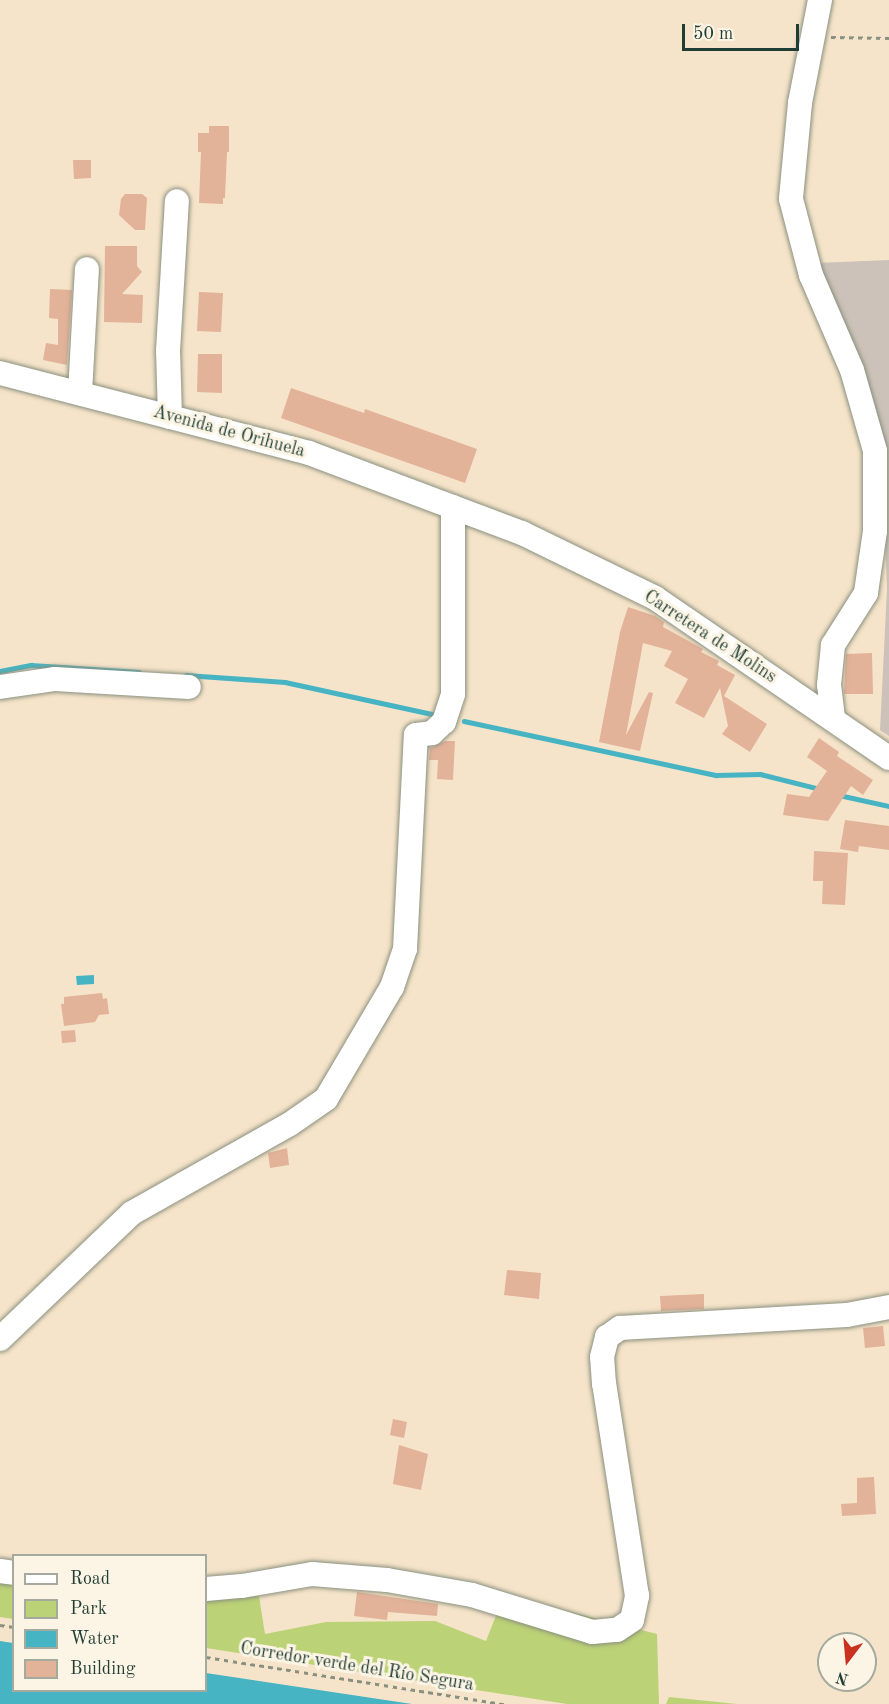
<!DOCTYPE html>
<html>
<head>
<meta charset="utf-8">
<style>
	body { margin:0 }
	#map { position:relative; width:889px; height:1704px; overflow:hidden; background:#f6e4ca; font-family:"Old Standard TT",serif }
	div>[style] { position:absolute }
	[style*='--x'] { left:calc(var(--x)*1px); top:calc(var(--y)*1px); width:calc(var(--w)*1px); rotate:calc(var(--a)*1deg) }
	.industrial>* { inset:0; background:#ccc2b9 }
	.green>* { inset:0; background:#bcd276 }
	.water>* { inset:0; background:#47b4c3 }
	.stream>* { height:4.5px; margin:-2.25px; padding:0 2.25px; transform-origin:2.25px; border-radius:2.25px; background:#47b4c3 }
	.building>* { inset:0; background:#e2b299 }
	.path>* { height:3px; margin-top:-1.5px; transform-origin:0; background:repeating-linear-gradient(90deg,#8a907f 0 4.5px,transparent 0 9px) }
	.roads { filter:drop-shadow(0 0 2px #8a907f) drop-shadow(0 0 2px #8a907f) }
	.minor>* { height:24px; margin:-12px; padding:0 12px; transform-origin:12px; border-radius:12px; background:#fff }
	span { translate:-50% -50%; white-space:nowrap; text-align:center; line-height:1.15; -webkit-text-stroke:6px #fcf5e5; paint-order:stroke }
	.street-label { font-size:18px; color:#1f3d34 }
	.legend { position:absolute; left:12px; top:1554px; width:195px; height:138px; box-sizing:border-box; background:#fcf5e5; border:2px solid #a4ab9e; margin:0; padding:8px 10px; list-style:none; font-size:18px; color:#1f3d34 }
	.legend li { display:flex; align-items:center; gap:12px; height:30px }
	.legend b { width:30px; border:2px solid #a4ab9e }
	.north { position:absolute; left:817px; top:1632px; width:60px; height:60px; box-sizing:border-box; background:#fcf5e5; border:2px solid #a4ab9e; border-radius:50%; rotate:196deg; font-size:16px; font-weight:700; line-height:24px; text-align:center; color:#1f3d34 }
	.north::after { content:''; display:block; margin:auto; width:21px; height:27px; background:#c8321e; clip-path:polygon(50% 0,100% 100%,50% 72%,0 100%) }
	.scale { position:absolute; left:682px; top:24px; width:117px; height:27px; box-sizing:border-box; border:3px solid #1f3d34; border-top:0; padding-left:8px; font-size:18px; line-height:21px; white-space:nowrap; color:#1f3d34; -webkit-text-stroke:4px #fcf5e5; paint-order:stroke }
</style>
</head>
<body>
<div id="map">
	<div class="industrial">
		<div style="clip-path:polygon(889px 260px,889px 736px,880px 730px,887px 589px,881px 432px,816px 263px)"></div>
	</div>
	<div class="green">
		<div style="clip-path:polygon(0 1578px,13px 1581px,13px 1619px,0 1617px)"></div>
		<div style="clip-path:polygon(504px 1595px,657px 1634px,659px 1704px,567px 1704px,206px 1648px,206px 1596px,259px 1596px,265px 1634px,326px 1622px,435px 1621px,486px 1641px)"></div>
		<div style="clip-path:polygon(669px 1697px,737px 1704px,666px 1704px)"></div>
	</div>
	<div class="water">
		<div style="clip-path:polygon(94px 975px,94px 984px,77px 985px,76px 976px)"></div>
		<div style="clip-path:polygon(0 1641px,13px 1643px,14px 1690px,206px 1690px,206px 1673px,412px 1704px,0 1704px)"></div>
	</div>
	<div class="stream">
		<div style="--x:0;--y:671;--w:32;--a:-11"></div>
		<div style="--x:31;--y:665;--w:108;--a:3.7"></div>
		<div style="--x:186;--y:675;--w:99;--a:4"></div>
		<div style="--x:285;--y:682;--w:150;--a:12.3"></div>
		<div style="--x:464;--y:721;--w:258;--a:12.1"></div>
		<div style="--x:716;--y:775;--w:44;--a:-1.3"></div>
		<div style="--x:760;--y:774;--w:62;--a:14"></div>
		<div style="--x:839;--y:795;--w:51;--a:12.4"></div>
	</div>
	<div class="building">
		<div style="clip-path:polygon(209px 126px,229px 126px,229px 152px,227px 152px,225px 198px,223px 198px,223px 204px,199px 203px,201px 152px,198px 152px,198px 133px,209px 133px)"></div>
		<div style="clip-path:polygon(73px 160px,91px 160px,91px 178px,74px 179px)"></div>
		<div style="clip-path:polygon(125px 194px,142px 194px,147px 198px,145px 230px,135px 230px,119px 215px,121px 199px)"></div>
		<div style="clip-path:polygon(105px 246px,137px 246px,137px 266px,142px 272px,122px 294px,143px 295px,142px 323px,104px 322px)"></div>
		<div style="clip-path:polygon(50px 289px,72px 290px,67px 365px,43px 360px,46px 343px,58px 345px,58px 319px,49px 318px)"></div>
		<div style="clip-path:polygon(199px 292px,223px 293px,221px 332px,197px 331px)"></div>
		<div style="clip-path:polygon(198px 354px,222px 354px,222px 393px,197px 392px)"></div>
		<div style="clip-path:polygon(291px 388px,364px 413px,365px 409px,477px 449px,465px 483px,281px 418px)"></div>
		<div style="clip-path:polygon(628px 607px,655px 616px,664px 622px,663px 627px,703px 649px,701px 652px,719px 661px,717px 665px,735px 675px,724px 696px,767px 724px,750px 752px,722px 734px,728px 726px,720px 688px,704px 718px,675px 703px,688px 679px,664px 666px,672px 651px,643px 643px,626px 735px,649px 692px,653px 693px,640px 751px,599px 742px,620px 632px)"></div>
		<div style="clip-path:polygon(872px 653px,873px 694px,844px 694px,846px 654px)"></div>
		<div style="clip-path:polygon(819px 738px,839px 752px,837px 756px,873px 780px,863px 795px,851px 786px,828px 821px,783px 815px,787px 794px,809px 797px,827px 771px,807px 757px)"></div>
		<div style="clip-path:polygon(445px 741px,455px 741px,453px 780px,437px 779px,438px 760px,429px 760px,430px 748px)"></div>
		<div style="clip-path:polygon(845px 820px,889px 826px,889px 850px,859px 846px,858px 852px,840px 849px)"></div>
		<div style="clip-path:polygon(814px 851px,848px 853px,845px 905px,822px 904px,823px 881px,813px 881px)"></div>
		<div style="clip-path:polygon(102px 993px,103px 999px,107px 998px,109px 1014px,99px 1015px,95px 1022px,64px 1026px,61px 1004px,64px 1004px,64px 997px)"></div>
		<div style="clip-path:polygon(75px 1030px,76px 1042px,62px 1043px,61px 1031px)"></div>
		<div style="clip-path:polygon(287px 1148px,289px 1165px,270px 1168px,268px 1153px)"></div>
		<div style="clip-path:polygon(507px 1270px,541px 1273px,539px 1299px,504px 1295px)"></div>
		<div style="clip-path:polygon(704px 1294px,704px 1309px,661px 1311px,660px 1296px)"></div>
		<div style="clip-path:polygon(883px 1326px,885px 1346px,865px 1348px,863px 1328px)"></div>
		<div style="clip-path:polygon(393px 1419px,407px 1422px,404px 1438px,390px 1435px)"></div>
		<div style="clip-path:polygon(399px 1445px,428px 1454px,421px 1490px,393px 1484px)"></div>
		<div style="clip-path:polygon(874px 1477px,876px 1514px,842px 1516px,841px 1504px,857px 1503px,857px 1478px)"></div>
		<div style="clip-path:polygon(357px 1592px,438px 1604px,437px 1616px,388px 1612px,387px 1620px,354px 1616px)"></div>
	</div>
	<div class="path">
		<div style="--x:831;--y:37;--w:58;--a:1"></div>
		<div style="--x:0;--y:1625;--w:14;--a:8"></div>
		<div style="--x:206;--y:1657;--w:302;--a:9"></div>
	</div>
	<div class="roads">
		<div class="minor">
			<div style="--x:820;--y:0;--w:105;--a:101"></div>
			<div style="--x:800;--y:103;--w:96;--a:95.4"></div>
			<div style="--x:791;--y:199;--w:79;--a:75.3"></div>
			<div style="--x:811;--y:275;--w:103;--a:66.7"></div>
			<div style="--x:852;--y:370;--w:84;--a:74.1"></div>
			<div style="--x:875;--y:451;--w:80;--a:90"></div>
			<div style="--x:875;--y:531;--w:63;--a:98.3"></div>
			<div style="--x:866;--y:593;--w:62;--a:122.4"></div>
			<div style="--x:833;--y:645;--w:40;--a:95.7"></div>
			<div style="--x:829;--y:685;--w:34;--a:83"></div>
			<div style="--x:0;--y:373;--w:319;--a:14.5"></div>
			<div style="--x:309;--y:453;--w:228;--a:20.6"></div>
			<div style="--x:522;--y:533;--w:148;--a:26"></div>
			<div style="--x:655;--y:598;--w:283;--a:34.4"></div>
			<div style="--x:80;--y:393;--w:124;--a:-86.8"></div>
			<div style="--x:170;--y:417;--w:66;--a:-91.7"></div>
			<div style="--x:168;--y:351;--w:150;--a:-86.6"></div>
			<div style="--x:0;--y:687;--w:56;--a:-8.3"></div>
			<div style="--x:55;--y:679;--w:134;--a:3.4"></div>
			<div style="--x:0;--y:1339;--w:182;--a:-43.7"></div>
			<div style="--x:132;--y:1213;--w:181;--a:-29.4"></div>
			<div style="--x:290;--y:1124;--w:44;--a:-34.8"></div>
			<div style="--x:326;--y:1099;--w:130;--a:-59.5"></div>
			<div style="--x:392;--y:987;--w:40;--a:-71.1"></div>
			<div style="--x:405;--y:949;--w:214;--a:-87.1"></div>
			<div style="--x:416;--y:735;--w:16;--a:-7"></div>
			<div style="--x:432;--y:733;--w:16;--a:-43"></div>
			<div style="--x:444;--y:722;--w:29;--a:-72"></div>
			<div style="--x:453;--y:694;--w:187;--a:-90"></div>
			<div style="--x:0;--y:1571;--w:14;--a:8"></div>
			<div style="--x:206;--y:1589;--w:36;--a:-5"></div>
			<div style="--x:242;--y:1586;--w:71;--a:-9.7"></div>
			<div style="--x:312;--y:1574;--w:75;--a:4.6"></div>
			<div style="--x:387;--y:1580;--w:86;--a:10"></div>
			<div style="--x:472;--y:1595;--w:126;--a:17.1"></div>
			<div style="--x:592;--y:1632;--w:25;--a:-5"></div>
			<div style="--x:617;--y:1630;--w:18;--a:-34"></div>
			<div style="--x:632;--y:1620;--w:25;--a:-78"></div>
			<div style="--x:637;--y:1596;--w:215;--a:-98.8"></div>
			<div style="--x:604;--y:1384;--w:27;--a:-94"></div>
			<div style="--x:602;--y:1357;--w:21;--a:-76"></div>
			<div style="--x:607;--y:1337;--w:16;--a:-35"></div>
			<div style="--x:620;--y:1328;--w:227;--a:-3.3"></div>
			<div style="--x:847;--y:1315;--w:43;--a:-10.8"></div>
		</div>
	</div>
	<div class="street-label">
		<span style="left:229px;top:432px;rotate:15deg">Avenida de Orihuela</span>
		<span style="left:710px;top:637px;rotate:33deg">Carretera de Molins</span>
		<span style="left:357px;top:1667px;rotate:9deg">Corredor verde del Río Segura</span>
	</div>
	<ul class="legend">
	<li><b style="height:8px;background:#fff"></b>Road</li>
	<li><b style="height:16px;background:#bcd276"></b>Park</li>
	<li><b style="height:16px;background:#47b4c3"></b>Water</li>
	<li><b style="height:16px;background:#e2b299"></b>Building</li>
	</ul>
	<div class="north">N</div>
	<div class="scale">50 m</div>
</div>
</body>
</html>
